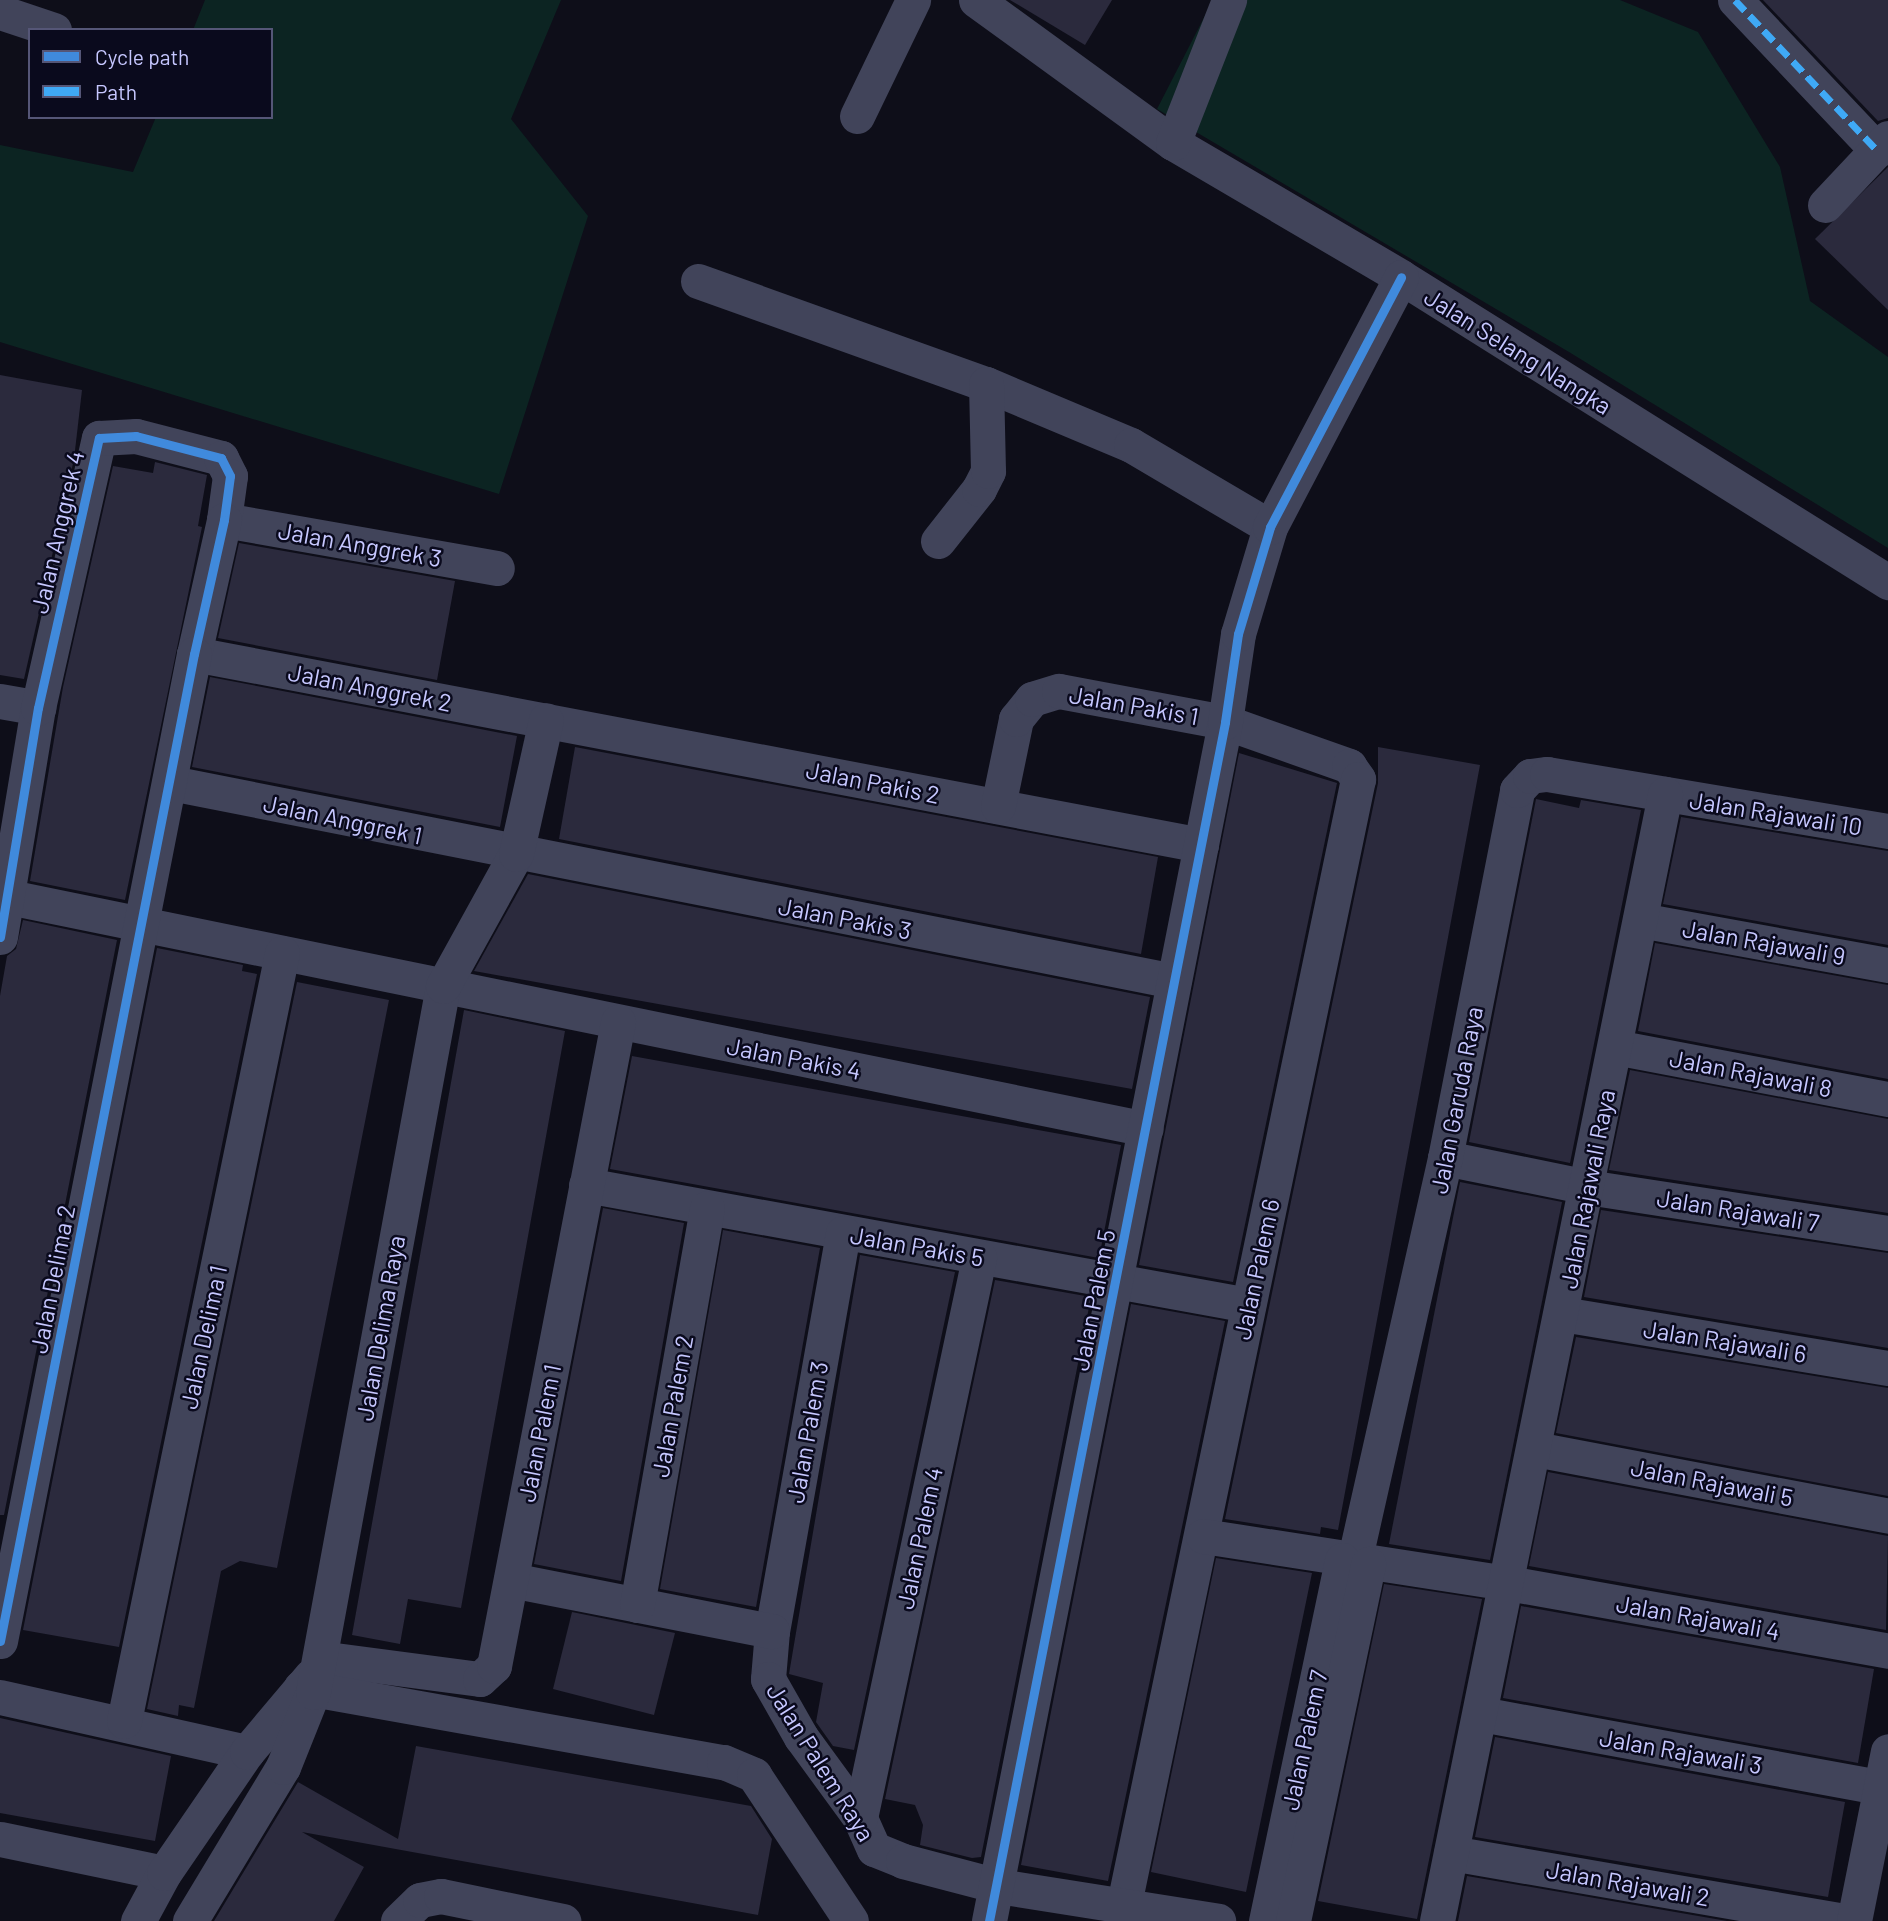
<!DOCTYPE html>
<html>
<head>
<meta charset="utf-8">
<style>
	body { margin:0 }
	#map { position:relative; width:1888px; height:1921px; overflow:hidden; background:#0e0e19; font-family:Barlow,sans-serif }
	div>[style] { position:absolute }
	[style*='--x'] { left:calc(var(--x)*1px); top:calc(var(--y)*1px); width:calc(var(--w)*1px); rotate:calc(var(--a)*1deg) }
	.green>* { inset:0; background:#0c2422 }
	.building>* { inset:0; background:#2b2a3d }
	.minor>* { height:35px; margin:-17.5px; padding:0 17.5px; transform-origin:17.5px; border-radius:17.5px; background:#41445a }
	.quiet>* { height:7px; margin-top:-3.5px; transform-origin:0; background:repeating-linear-gradient(90deg,#3fa9f5 0 14px,transparent 0 21px) }
	.cycleway>* { height:9px; margin:-4.5px; padding:0 4.5px; transform-origin:4.5px; border-radius:4.5px; background:#408adc }
	span { translate:-50% -50%; white-space:nowrap; text-align:center; line-height:1.15; -webkit-text-stroke:5px #0a0a1d; paint-order:stroke }
	.street-label { font-size:24px; color:#c6c7ff }
	.legend { position:absolute; left:28px; top:28px; width:245px; height:91px; box-sizing:border-box; background:#0a0a1d; border:2px solid #555677; margin:0; padding:9px 12px; list-style:none; font-size:21px; color:#c6c7ff }
	.legend li { display:flex; align-items:center; gap:14px; height:35px }
	.legend b { width:35px; border:2px solid #555677 }
</style>
</head>
<body>
<div id="map">
	<div class="green">
		<div style="clip-path:polygon(205px 0,561px 0,511px 119px,588px 216px,499px 494px,0 342px,0 145px,133px 172px,156px 117px,271px 117px,271px 30px,193px 30px)"></div>
		<div style="clip-path:polygon(1213px 0,1620px 0,1698px 32px,1780px 167px,1810px 301px,1888px 357px,1888px 548px,1569px 352px,1157px 109px)"></div>
	</div>
	<div class="building">
		<div style="clip-path:polygon(1010px 0,1112px 0,1085px 45px)"></div>
		<div style="clip-path:polygon(1763px 0,1888px 0,1888px 118px,1878px 121px)"></div>
		<div style="clip-path:polygon(1888px 167px,1888px 310px,1815px 239px)"></div>
		<div style="clip-path:polygon(0 375px,82px 390px,74px 459px,24px 679px,0 675px)"></div>
		<div style="clip-path:polygon(155px 462px,207px 475px,198px 526px,202px 527px,125px 900px,30px 881px,63px 687px,113px 466px,153px 473px)"></div>
		<div style="clip-path:polygon(239px 543px,455px 581px,437px 680px,218px 638px)"></div>
		<div style="clip-path:polygon(210px 677px,517px 736px,500px 827px,192px 767px)"></div>
		<div style="clip-path:polygon(575px 747px,1158px 857px,1141px 954px,559px 839px)"></div>
		<div style="clip-path:polygon(1378px 747px,1480px 765px,1338px 1530px,1321px 1527px,1320px 1534px,1225px 1519px,1378px 783px)"></div>
		<div style="clip-path:polygon(1239px 753px,1337px 783px,1233px 1282px,1139px 1265px)"></div>
		<div style="clip-path:polygon(1536px 799px,1579px 808px,1581px 800px,1641px 810px,1570px 1163px,1469px 1142px)"></div>
		<div style="clip-path:polygon(1681px 817px,1888px 851px,1888px 945px,1663px 904px)"></div>
		<div style="clip-path:polygon(528px 874px,1150px 997px,1132px 1089px,474px 971px)"></div>
		<div style="clip-path:polygon(23px 920px,117px 940px,4px 1515px,0 1515px,0 996px,7px 956px,16px 949px)"></div>
		<div style="clip-path:polygon(1655px 943px,1888px 985px,1888px 1079px,1638px 1031px)"></div>
		<div style="clip-path:polygon(157px 948px,243px 965px,242px 971px,257px 974px,119px 1647px,23px 1630px)"></div>
		<div style="clip-path:polygon(297px 982px,389px 1000px,277px 1568px,240px 1561px,221px 1571px,194px 1708px,179px 1705px,178px 1716px,147px 1709px)"></div>
		<div style="clip-path:polygon(464px 1010px,565px 1031px,461px 1608px,408px 1599px,400px 1644px,352px 1635px)"></div>
		<div style="clip-path:polygon(632px 1056px,1121px 1145px,1099px 1258px,610px 1169px)"></div>
		<div style="clip-path:polygon(1630px 1070px,1888px 1119px,1888px 1213px,1609px 1170px)"></div>
		<div style="clip-path:polygon(1460px 1182px,1562px 1202px,1490px 1560px,1389px 1544px)"></div>
		<div style="clip-path:polygon(603px 1208px,684px 1223px,621px 1581px,534px 1564px)"></div>
		<div style="clip-path:polygon(1601px 1210px,1888px 1253px,1888px 1348px,1584px 1297px)"></div>
		<div style="clip-path:polygon(723px 1230px,820px 1248px,756px 1607px,660px 1589px)"></div>
		<div style="clip-path:polygon(860px 1255px,955px 1272px,854px 1750px,833px 1746px,816px 1722px,823px 1683px,789px 1674px)"></div>
		<div style="clip-path:polygon(995px 1280px,1091px 1297px,981px 1857px,972px 1858px,920px 1845px,923px 1825px,915px 1805px,885px 1799px)"></div>
		<div style="clip-path:polygon(1131px 1304px,1225px 1321px,1108px 1881px,1021px 1865px)"></div>
		<div style="clip-path:polygon(1576px 1337px,1888px 1388px,1888px 1496px,1556px 1433px)"></div>
		<div style="clip-path:polygon(1548px 1472px,1888px 1536px,1886px 1630px,1529px 1566px)"></div>
		<div style="clip-path:polygon(1216px 1558px,1312px 1573px,1246px 1892px,1151px 1872px)"></div>
		<div style="clip-path:polygon(1384px 1584px,1482px 1599px,1417px 1919px,1318px 1901px)"></div>
		<div style="clip-path:polygon(1521px 1606px,1874px 1669px,1858px 1763px,1503px 1698px)"></div>
		<div style="clip-path:polygon(572px 1612px,675px 1633px,654px 1715px,553px 1689px)"></div>
		<div style="clip-path:polygon(0 1718px,171px 1756px,155px 1841px,0 1813px)"></div>
		<div style="clip-path:polygon(1495px 1737px,1845px 1802px,1828px 1897px,1475px 1837px)"></div>
		<div style="clip-path:polygon(416px 1746px,751px 1806px,772px 1839px,758px 1915px,302px 1832px,364px 1867px,334px 1921px,214px 1921px,298px 1782px,398px 1839px)"></div>
		<div style="clip-path:polygon(1467px 1876px,1727px 1921px,1458px 1921px)"></div>
	</div>
	<div class="minor">
		<div style="--x:976;--y:0;--w:243;--a:36"></div>
		<div style="--x:1173;--y:143;--w:264;--a:30.4"></div>
		<div style="--x:1401;--y:277;--w:575;--a:32.06"></div>
		<div style="--x:1735;--y:0;--w:207;--a:46.6"></div>
		<div style="--x:0;--y:12;--w:57;--a:18.4"></div>
		<div style="--x:857;--y:116;--w:129;--a:-64.2"></div>
		<div style="--x:1173;--y:143;--w:154;--a:-68.6"></div>
		<div style="--x:1825;--y:205;--w:92;--a:-46.8"></div>
		<div style="--x:698;--y:281;--w:306;--a:19.7"></div>
		<div style="--x:986;--y:384;--w:157;--a:22.8"></div>
		<div style="--x:1131;--y:445;--w:161;--a:30.5"></div>
		<div style="--x:224;--y:520;--w:277;--a:10"></div>
		<div style="--x:938;--y:541;--w:66;--a:-51.7"></div>
		<div style="--x:979;--y:489;--w:20;--a:-63"></div>
		<div style="--x:988;--y:471;--w:87;--a:-91.3"></div>
		<div style="--x:194;--y:654;--w:1025;--a:10.74"></div>
		<div style="--x:0;--y:701;--w:39;--a:10"></div>
		<div style="--x:171;--y:783;--w:1022;--a:11.17"></div>
		<div style="--x:998;--y:806;--w:89;--a:-78.3"></div>
		<div style="--x:1016;--y:719;--w:26;--a:-51"></div>
		<div style="--x:1032;--y:699;--w:28;--a:-17"></div>
		<div style="--x:1059;--y:691;--w:169;--a:10.6"></div>
		<div style="--x:1225;--y:722;--w:132;--a:19.5"></div>
		<div style="--x:1349;--y:766;--w:16;--a:55"></div>
		<div style="--x:1358;--y:779;--w:1149;--a:101.75"></div>
		<div style="--x:9;--y:897;--w:1160;--a:11.53"></div>
		<div style="--x:1640;--y:920;--w:252;--a:10.3"></div>
		<div style="--x:0;--y:937;--w:232;--a:-80.6"></div>
		<div style="--x:38;--y:708;--w:277;--a:-77.3"></div>
		<div style="--x:99;--y:438;--w:37;--a:-3"></div>
		<div style="--x:136;--y:436;--w:88;--a:14.5"></div>
		<div style="--x:221;--y:458;--w:20;--a:63"></div>
		<div style="--x:230;--y:476;--w:44;--a:97.8"></div>
		<div style="--x:224;--y:520;--w:137;--a:102.6"></div>
		<div style="--x:194;--y:654;--w:1006;--a:101.12"></div>
		<div style="--x:1615;--y:1047;--w:278;--a:10.8"></div>
		<div style="--x:1445;--y:1158;--w:145;--a:11.5"></div>
		<div style="--x:1587;--y:1187;--w:304;--a:8.7"></div>
		<div style="--x:586;--y:1185;--w:673;--a:10.27"></div>
		<div style="--x:843;--y:1233;--w:404;--a:100.1"></div>
		<div style="--x:772;--y:1631;--w:48;--a:94.8"></div>
		<div style="--x:768;--y:1679;--w:67;--a:60.4"></div>
		<div style="--x:801;--y:1737;--w:100;--a:53.9"></div>
		<div style="--x:860;--y:1818;--w:34;--a:66"></div>
		<div style="--x:874;--y:1849;--w:31;--a:22"></div>
		<div style="--x:903;--y:1861;--w:98;--a:14.7"></div>
		<div style="--x:998;--y:1886;--w:223;--a:9"></div>
		<div style="--x:1562;--y:1314;--w:330;--a:9.4"></div>
		<div style="--x:1535;--y:1449;--w:359;--a:10.7"></div>
		<div style="--x:1203;--y:1536;--w:309;--a:8.8"></div>
		<div style="--x:1508;--y:1583;--w:386;--a:10.1"></div>
		<div style="--x:1354;--y:1562;--w:414;--a:-77.3"></div>
		<div style="--x:1445;--y:1158;--w:375;--a:-78.9"></div>
		<div style="--x:1517;--y:790;--w:19;--a:-47"></div>
		<div style="--x:1530;--y:776;--w:17;--a:-7"></div>
		<div style="--x:1547;--y:774;--w:346;--a:9.5"></div>
		<div style="--x:511;--y:1580;--w:266;--a:11.1"></div>
		<div style="--x:637;--y:1605;--w:403;--a:-80"></div>
		<div style="--x:320;--y:1658;--w:161;--a:7.5"></div>
		<div style="--x:480;--y:1679;--w:19;--a:-43"></div>
		<div style="--x:494;--y:1666;--w:656;--a:-79.1"></div>
		<div style="--x:301;--y:1687;--w:430;--a:10.1"></div>
		<div style="--x:724;--y:1762;--w:33;--a:23"></div>
		<div style="--x:754;--y:1775;--w:175;--a:56.4"></div>
		<div style="--x:0;--y:1697;--w:253;--a:12.6"></div>
		<div style="--x:1481;--y:1714;--w:414;--a:10.4"></div>
		<div style="--x:124;--y:1721;--w:784;--a:-78.37"></div>
		<div style="--x:860;--y:1818;--w:573;--a:-78"></div>
		<div style="--x:0;--y:1839;--w:167;--a:11.7"></div>
		<div style="--x:1451;--y:1853;--w:401;--a:9.8"></div>
		<div style="--x:138;--y:1921;--w:55;--a:-61.6"></div>
		<div style="--x:164;--y:1873;--w:147;--a:-55.6"></div>
		<div style="--x:247;--y:1752;--w:99;--a:-49.9"></div>
		<div style="--x:190;--y:1921;--w:180;--a:-58.9"></div>
		<div style="--x:283;--y:1767;--w:81;--a:-68.2"></div>
		<div style="--x:313;--y:1692;--w:718;--a:-79.57"></div>
		<div style="--x:443;--y:986;--w:151;--a:-61.1"></div>
		<div style="--x:516;--y:854;--w:137;--a:-77.4"></div>
		<div style="--x:398;--y:1921;--w:30;--a:-44"></div>
		<div style="--x:420;--y:1900;--w:21;--a:-11"></div>
		<div style="--x:441;--y:1896;--w:125;--a:11.6"></div>
		<div style="--x:989;--y:1921;--w:1222;--a:-78.86"></div>
		<div style="--x:1225;--y:722;--w:89;--a:-81.6"></div>
		<div style="--x:1238;--y:634;--w:112;--a:-73.3"></div>
		<div style="--x:1270;--y:527;--w:282;--a:-62.3"></div>
		<div style="--x:1266;--y:1921;--w:369;--a:-78.1"></div>
		<div style="--x:1293;--y:1921;--w:365;--a:-78.1"></div>
		<div style="--x:1437;--y:1921;--w:1150;--a:-78.56"></div>
		<div style="--x:1854;--y:1921;--w:173;--a:-78.7"></div>
	</div>
	<div class="quiet">
		<div style="--x:1735;--y:0;--w:207;--a:46.6"></div>
	</div>
	<div class="cycleway">
		<div style="--x:0;--y:937;--w:232;--a:-80.6"></div>
		<div style="--x:38;--y:708;--w:277;--a:-77.3"></div>
		<div style="--x:99;--y:438;--w:37;--a:-3"></div>
		<div style="--x:136;--y:436;--w:88;--a:14.5"></div>
		<div style="--x:221;--y:458;--w:20;--a:63"></div>
		<div style="--x:230;--y:476;--w:44;--a:97.8"></div>
		<div style="--x:224;--y:520;--w:137;--a:102.6"></div>
		<div style="--x:194;--y:654;--w:1006;--a:101.12"></div>
		<div style="--x:989;--y:1921;--w:1222;--a:-78.86"></div>
		<div style="--x:1225;--y:722;--w:89;--a:-81.6"></div>
		<div style="--x:1238;--y:634;--w:112;--a:-73.3"></div>
		<div style="--x:1270;--y:527;--w:282;--a:-62.3"></div>
	</div>
	<div class="street-label">
		<span style="left:1518px;top:351px;rotate:32deg">Jalan Selang Nangka</span>
		<span style="left:57px;top:532px;rotate:-77deg">Jalan Anggrek 4</span>
		<span style="left:360px;top:544px;rotate:10deg">Jalan Anggrek 3</span>
		<span style="left:370px;top:687px;rotate:11deg">Jalan Anggrek 2</span>
		<span style="left:1134px;top:705px;rotate:10deg">Jalan Pakis 1</span>
		<span style="left:873px;top:782px;rotate:11deg">Jalan Pakis 2</span>
		<span style="left:1776px;top:813px;rotate:9deg">Jalan Rajawali 10</span>
		<span style="left:343px;top:819px;rotate:12deg">Jalan Anggrek 1</span>
		<span style="left:845px;top:918px;rotate:11deg">Jalan Pakis 3</span>
		<span style="left:1764px;top:942px;rotate:10deg">Jalan Rajawali 9</span>
		<span style="left:794px;top:1058px;rotate:11deg">Jalan Pakis 4</span>
		<span style="left:1751px;top:1073px;rotate:11deg">Jalan Rajawali 8</span>
		<span style="left:1456px;top:1100px;rotate:-79deg">Jalan Garuda Raya</span>
		<span style="left:1587px;top:1189px;rotate:-79deg">Jalan Rajawali Raya</span>
		<span style="left:1738px;top:1210px;rotate:9deg">Jalan Rajawali 7</span>
		<span style="left:917px;top:1246px;rotate:10deg">Jalan Pakis 5</span>
		<span style="left:1256px;top:1269px;rotate:-78deg">Jalan Palem 6</span>
		<span style="left:52px;top:1279px;rotate:-79deg">Jalan Delima 2</span>
		<span style="left:1093px;top:1300px;rotate:-79deg">Jalan Palem 5</span>
		<span style="left:380px;top:1328px;rotate:-80deg">Jalan Delima Raya</span>
		<span style="left:203px;top:1337px;rotate:-78deg">Jalan Delima 1</span>
		<span style="left:1725px;top:1341px;rotate:9deg">Jalan Rajawali 6</span>
		<span style="left:672px;top:1406px;rotate:-80deg">Jalan Palem 2</span>
		<span style="left:807px;top:1432px;rotate:-80deg">Jalan Palem 3</span>
		<span style="left:539px;top:1433px;rotate:-79deg">Jalan Palem 1</span>
		<span style="left:1712px;top:1482px;rotate:11deg">Jalan Rajawali 5</span>
		<span style="left:919px;top:1538px;rotate:-78deg">Jalan Palem 4</span>
		<span style="left:1698px;top:1617px;rotate:10deg">Jalan Rajawali 4</span>
		<span style="left:1304px;top:1740px;rotate:-78deg">Jalan Palem 7</span>
		<span style="left:1681px;top:1751px;rotate:10deg">Jalan Rajawali 3</span>
		<span style="left:821px;top:1762px;rotate:58deg">Jalan Palem Raya</span>
		<span style="left:1628px;top:1883px;rotate:10deg">Jalan Rajawali 2</span>
	</div>
	<ul class="legend">
	<li><b style="height:9px;background:#408adc"></b>Cycle path</li>
	<li><b style="height:9px;background:#3fa9f5"></b>Path</li>
	</ul>
</div>
</body>
</html>
